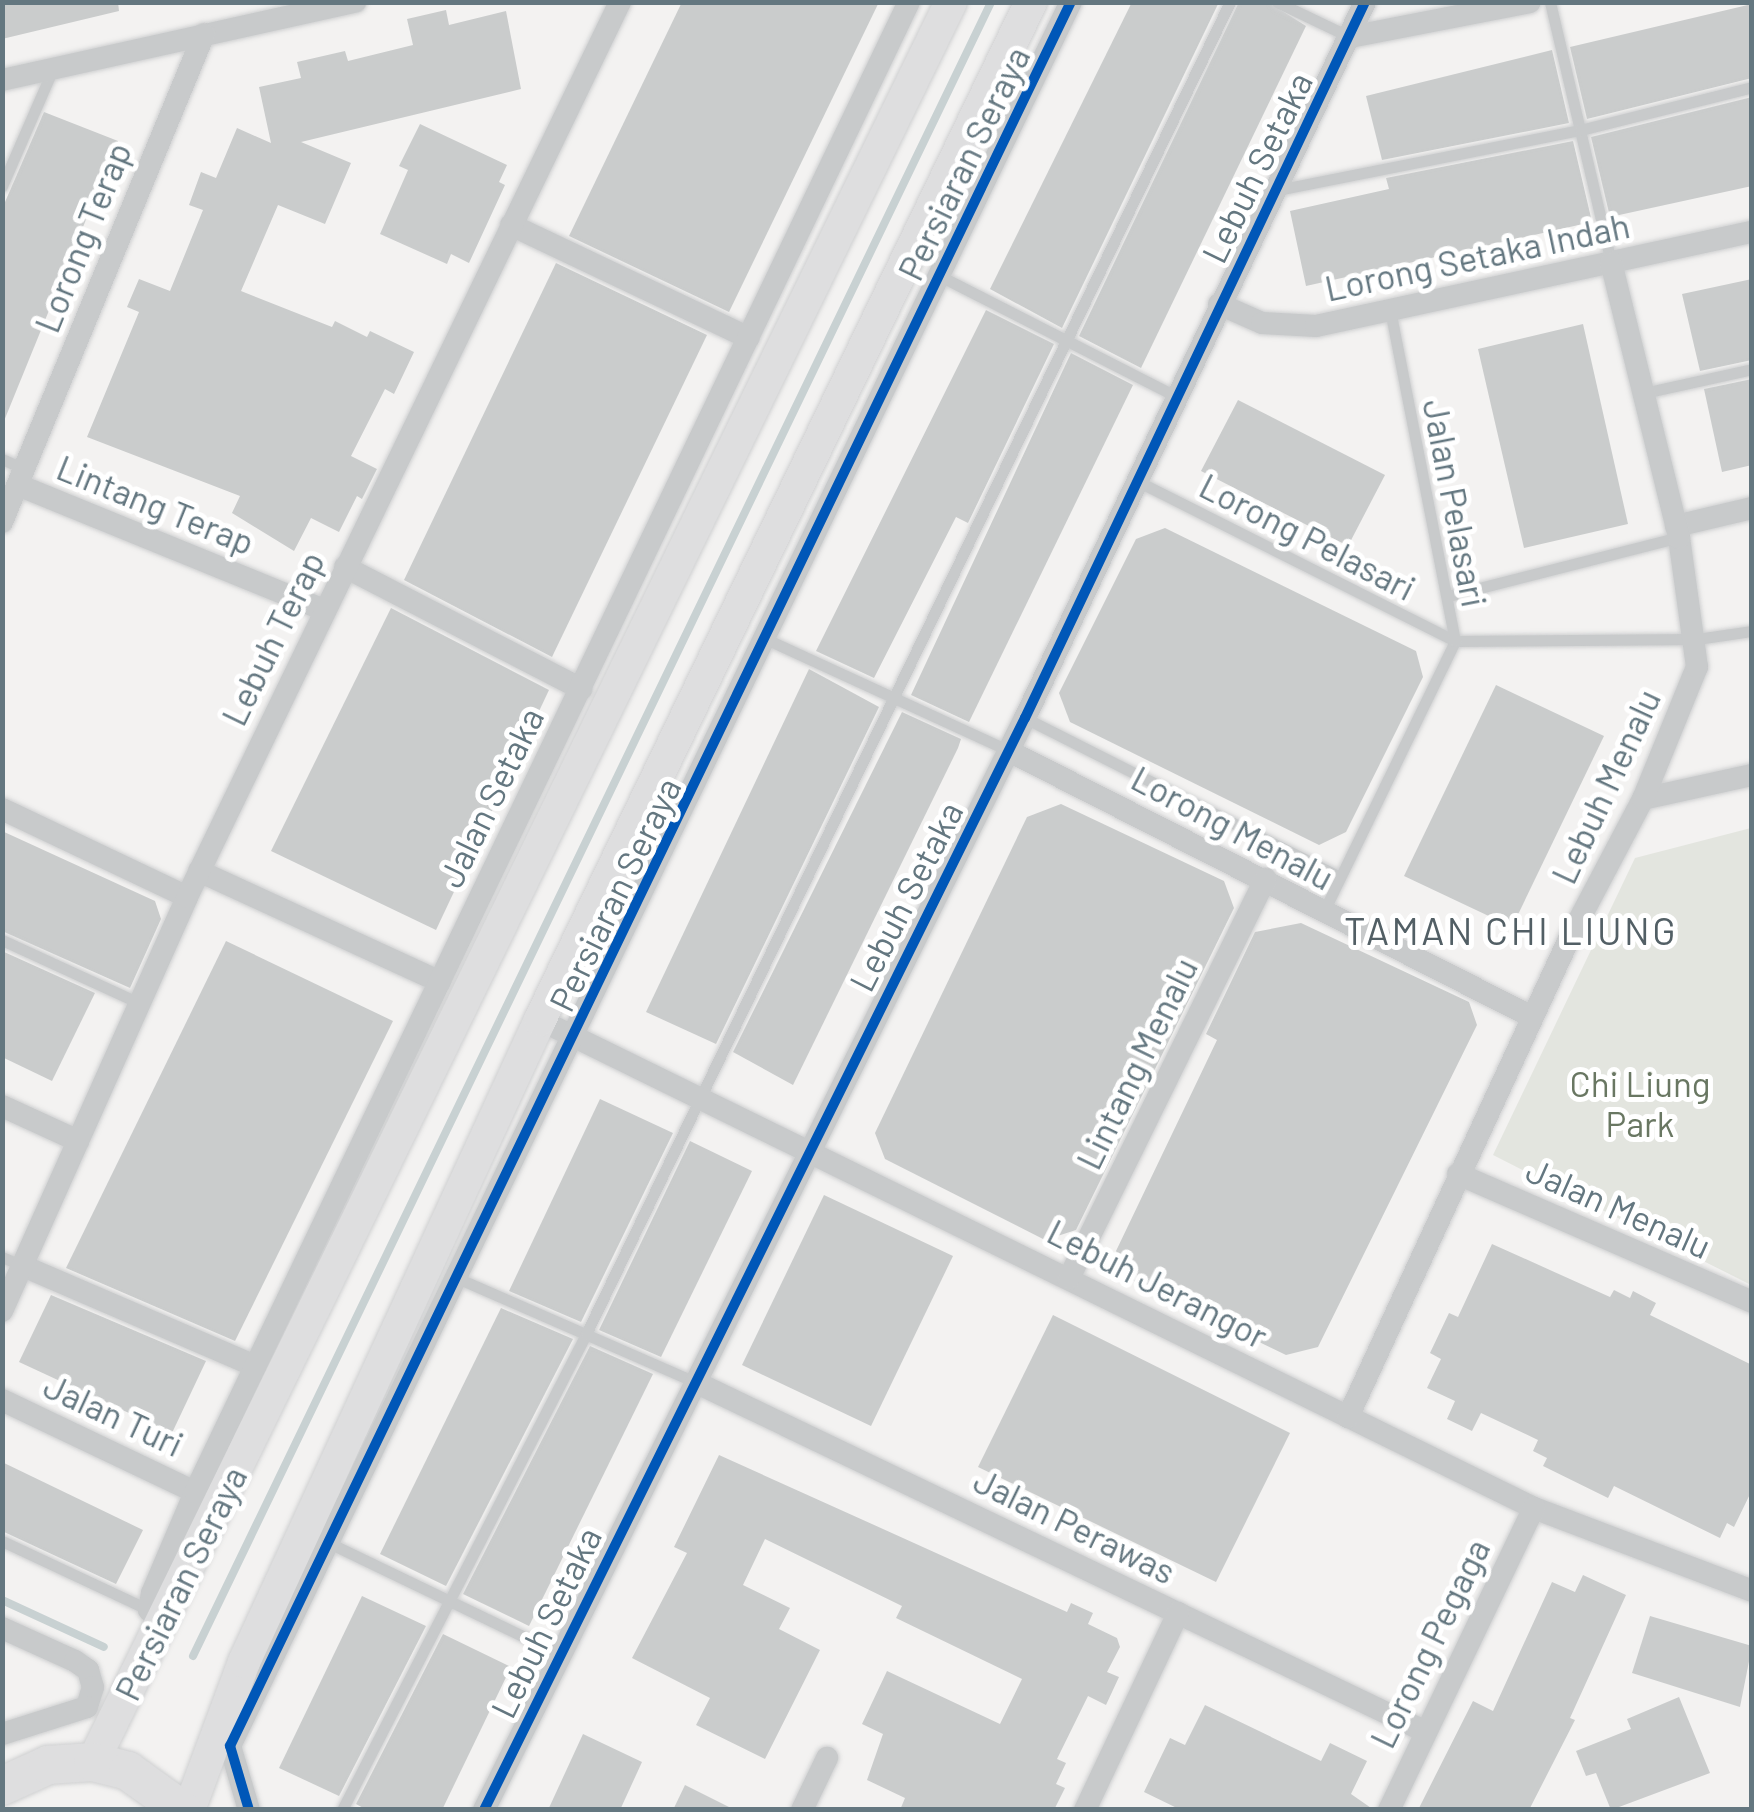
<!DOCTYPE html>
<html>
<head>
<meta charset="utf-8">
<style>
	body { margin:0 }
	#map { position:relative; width:1754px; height:1812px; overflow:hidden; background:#f3f2f1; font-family:Barlow,sans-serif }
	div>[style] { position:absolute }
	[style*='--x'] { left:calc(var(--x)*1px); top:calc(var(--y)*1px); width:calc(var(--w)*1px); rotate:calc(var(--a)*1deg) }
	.green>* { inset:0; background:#e3e5df }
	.stream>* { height:8px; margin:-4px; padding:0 4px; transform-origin:4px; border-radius:4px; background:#c8d1d2 }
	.building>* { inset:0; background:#cacccc }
	.roads { filter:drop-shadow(0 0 2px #cfd0d1) drop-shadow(0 0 2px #cfd0d1) }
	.lane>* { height:11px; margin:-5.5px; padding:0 5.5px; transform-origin:5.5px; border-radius:5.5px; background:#c8cacb }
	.street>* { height:22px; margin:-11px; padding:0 11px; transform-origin:11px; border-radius:11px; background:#c8cacb }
	.secondary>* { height:32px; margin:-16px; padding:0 16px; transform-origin:16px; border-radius:16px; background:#dededf }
	.primary>* { height:38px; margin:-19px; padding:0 19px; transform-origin:19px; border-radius:19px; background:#dededf }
	.cycleway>* { height:10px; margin:-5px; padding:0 5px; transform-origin:5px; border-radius:5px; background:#0057b8 }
	span { translate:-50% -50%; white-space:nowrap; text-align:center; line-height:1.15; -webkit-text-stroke:10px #fff; paint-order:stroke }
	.street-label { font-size:35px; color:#647780 }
	.park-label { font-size:35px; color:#697762 }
	.neighbourhood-label { font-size:38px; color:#525f65; letter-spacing:2.5px }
	.frame { position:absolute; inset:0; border:5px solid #647780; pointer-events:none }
</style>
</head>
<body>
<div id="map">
	<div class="green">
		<div style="clip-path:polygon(1751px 828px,1752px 828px,1751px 1285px,1493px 1155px,1635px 858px)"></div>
	</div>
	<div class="stream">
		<div style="--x:2;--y:1600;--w:112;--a:24.7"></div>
		<div style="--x:193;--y:1656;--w:1836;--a:-64.24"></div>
	</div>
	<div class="building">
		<div style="clip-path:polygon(2px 2px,118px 2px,119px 11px,2px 39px)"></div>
		<div style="clip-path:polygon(682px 2px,879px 2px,729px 312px,569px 236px)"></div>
		<div style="clip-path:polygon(1132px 2px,1219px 2px,1062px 328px,990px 289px)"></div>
		<div style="clip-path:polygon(1239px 2px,1268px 2px,1306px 26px,1141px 368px,1079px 336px)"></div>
		<div style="clip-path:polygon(1752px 4px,1752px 78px,1587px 119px,1570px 47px)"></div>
		<div style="clip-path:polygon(446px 10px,449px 25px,506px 11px,521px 89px,301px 142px,351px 163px,325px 224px,278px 205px,241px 291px,332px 327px,335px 321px,367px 337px,370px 331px,414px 352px,394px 394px,385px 389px,351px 456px,377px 469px,362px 499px,357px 496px,339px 532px,311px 518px,294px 551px,232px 513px,240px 496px,87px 437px,139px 312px,127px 307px,139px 279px,170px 291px,203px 210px,189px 205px,201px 172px,216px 178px,237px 128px,271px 143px,259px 87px,301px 78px,297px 62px,345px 51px,348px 61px,413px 45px,407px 19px)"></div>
		<div style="clip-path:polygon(1552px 50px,1569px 123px,1382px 160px,1366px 96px)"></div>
		<div style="clip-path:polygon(1752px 97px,1752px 186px,1610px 217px,1591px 137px)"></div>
		<div style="clip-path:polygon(44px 112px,118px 141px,4px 421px,2px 209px)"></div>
		<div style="clip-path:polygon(420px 124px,507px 165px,499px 182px,505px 185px,469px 263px,451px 254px,447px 264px,380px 234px,408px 170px,399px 166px)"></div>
		<div style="clip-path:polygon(1573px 141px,1592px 222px,1306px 286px,1290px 211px,1389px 189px,1386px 178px)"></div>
		<div style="clip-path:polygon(556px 263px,707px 335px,552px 657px,404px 580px)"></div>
		<div style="clip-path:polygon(1752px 279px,1752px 360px,1700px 371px,1682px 294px)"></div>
		<div style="clip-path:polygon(986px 310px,1054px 344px,968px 523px,956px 517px,874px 678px,816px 651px)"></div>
		<div style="clip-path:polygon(1583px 324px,1628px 524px,1524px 548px,1478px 349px)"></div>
		<div style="clip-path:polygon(1071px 353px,1133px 385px,969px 722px,911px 695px)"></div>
		<div style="clip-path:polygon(1752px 379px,1752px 465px,1722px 472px,1704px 389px)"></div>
		<div style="clip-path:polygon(1238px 400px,1385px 475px,1348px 546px,1201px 471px)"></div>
		<div style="clip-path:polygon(1165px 528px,1416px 651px,1423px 677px,1346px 832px,1319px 845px,1070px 722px,1059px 693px,1136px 539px)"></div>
		<div style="clip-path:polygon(391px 608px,549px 690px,436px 930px,271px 851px)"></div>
		<div style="clip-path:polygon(809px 669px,879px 707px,716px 1044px,646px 1012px)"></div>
		<div style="clip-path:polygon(1496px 685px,1604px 736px,1512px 927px,1404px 876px)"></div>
		<div style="clip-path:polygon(902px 712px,961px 739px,958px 748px,793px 1085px,733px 1052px)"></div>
		<div style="clip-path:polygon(1061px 804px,1224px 881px,1234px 908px,1076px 1230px,1045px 1240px,885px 1159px,875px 1133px,1027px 817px)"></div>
		<div style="clip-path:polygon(2px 831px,155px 901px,161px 919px,130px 988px,2px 931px)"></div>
		<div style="clip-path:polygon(1301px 923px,1469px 1002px,1477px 1025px,1318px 1347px,1286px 1355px,1125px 1277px,1116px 1251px,1217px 1040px,1206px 1034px,1255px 932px)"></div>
		<div style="clip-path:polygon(226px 941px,393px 1021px,235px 1341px,66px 1268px)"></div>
		<div style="clip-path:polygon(2px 951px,95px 993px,52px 1081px,2px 1057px)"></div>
		<div style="clip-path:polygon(600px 1099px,673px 1133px,581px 1322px,509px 1291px)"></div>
		<div style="clip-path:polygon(690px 1141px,752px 1171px,661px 1357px,599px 1330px)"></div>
		<div style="clip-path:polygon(824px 1195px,953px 1256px,871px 1426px,742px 1365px)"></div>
		<div style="clip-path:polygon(1492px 1244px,1610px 1297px,1614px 1290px,1630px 1298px,1633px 1291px,1656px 1303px,1650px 1315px,1752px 1365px,1752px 1490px,1734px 1527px,1727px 1523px,1720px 1538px,1614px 1486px,1608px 1498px,1543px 1466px,1547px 1458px,1533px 1451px,1538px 1440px,1481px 1413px,1472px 1431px,1447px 1419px,1455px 1401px,1427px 1388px,1441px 1359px,1430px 1353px,1449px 1313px,1458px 1317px)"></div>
		<div style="clip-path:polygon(51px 1295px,206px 1361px,172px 1433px,19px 1362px)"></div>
		<div style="clip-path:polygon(501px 1308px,573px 1339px,446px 1586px,380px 1554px)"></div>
		<div style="clip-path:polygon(1053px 1315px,1290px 1433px,1216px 1582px,978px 1467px)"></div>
		<div style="clip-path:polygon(590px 1346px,653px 1374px,529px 1626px,463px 1594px)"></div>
		<div style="clip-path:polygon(719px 1455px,1067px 1612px,1071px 1603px,1093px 1613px,1088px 1624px,1117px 1638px,1120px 1647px,1107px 1672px,1119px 1677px,1106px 1705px,1088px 1696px,1057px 1759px,1066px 1763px,1056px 1784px,1065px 1788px,1054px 1810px,900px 1810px,905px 1798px,867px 1780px,883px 1734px,862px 1724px,887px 1671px,1000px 1724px,1022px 1679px,896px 1618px,902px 1606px,765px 1539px,743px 1585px,790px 1608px,779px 1629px,820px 1650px,765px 1759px,696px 1725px,710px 1698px,632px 1658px,687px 1553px,674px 1547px)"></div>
		<div style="clip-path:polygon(2px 1462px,143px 1530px,116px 1584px,2px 1531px)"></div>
		<div style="clip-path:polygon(1583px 1575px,1626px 1595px,1570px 1718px,1575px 1720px,1529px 1810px,1418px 1810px,1473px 1701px,1493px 1711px,1552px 1582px,1575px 1592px)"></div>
		<div style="clip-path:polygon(362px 1596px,426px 1626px,339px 1796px,279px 1768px)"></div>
		<div style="clip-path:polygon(1650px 1616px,1752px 1646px,1740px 1707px,1632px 1673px)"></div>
		<div style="clip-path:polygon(443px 1634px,511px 1667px,442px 1810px,367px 1810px,356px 1804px)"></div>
		<div style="clip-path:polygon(1679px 1697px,1710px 1773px,1611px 1810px,1596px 1773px,1586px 1776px,1576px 1751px,1631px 1729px,1627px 1719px)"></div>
		<div style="clip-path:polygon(1205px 1705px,1321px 1761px,1330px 1743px,1367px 1761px,1351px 1794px,1374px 1810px,1181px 1810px,1144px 1792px,1170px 1738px,1185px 1745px)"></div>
		<div style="clip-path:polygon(583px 1734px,642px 1762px,620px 1810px,548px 1810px)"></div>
		<div style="clip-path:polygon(685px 1785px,735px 1810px,673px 1810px)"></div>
	</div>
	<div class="roads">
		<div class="lane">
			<div style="--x:1277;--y:2;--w:81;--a:25.6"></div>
			<div style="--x:1550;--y:2;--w:268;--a:76.8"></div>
			<div style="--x:2;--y:186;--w:125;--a:-66.5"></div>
			<div style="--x:1277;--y:190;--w:309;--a:-11.2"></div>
			<div style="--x:1580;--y:130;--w:177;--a:-14"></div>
			<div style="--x:940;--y:276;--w:265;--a:27"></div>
			<div style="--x:1644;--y:393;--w:111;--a:-12.5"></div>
			<div style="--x:2;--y:459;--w:24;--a:24"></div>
			<div style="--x:1137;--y:481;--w:356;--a:26.7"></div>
			<div style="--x:1455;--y:641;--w:242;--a:-0.5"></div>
			<div style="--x:1697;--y:639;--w:56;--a:-8.3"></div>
			<div style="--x:1448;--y:596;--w:238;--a:-14.3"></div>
			<div style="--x:766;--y:639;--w:268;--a:24.7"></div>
			<div style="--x:1025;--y:718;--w:351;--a:26.8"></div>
			<div style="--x:1323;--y:913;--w:302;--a:-64.1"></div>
			<div style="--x:1455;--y:641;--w:333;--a:-101.1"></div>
			<div style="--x:2;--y:940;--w:151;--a:24.7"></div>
			<div style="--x:2;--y:1257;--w:23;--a:23"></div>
			<div style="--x:457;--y:1278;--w:260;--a:23.6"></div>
			<div style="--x:2;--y:1541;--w:162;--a:25.1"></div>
			<div style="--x:327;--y:1542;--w:259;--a:25.7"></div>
			<div style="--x:342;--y:1810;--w:535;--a:-62.86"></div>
			<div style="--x:586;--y:1334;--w:1480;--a:-64.2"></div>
		</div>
		<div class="street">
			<div style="--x:1350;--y:37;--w:183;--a:-11"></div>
			<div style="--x:2;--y:80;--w:362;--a:-12.5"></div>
			<div style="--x:511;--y:225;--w:263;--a:25.4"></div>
			<div style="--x:1219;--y:304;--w:47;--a:23.8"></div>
			<div style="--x:1262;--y:323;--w:54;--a:3.2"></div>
			<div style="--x:1316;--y:326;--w:446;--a:-12.2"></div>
			<div style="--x:18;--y:485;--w:331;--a:22.2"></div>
			<div style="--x:2;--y:522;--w:528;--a:-67.51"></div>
			<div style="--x:1676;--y:526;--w:78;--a:-13.3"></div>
			<div style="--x:345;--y:567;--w:266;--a:27.3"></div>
			<div style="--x:1009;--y:751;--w:587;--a:26.96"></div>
			<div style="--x:1643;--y:799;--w:112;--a:-12.4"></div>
			<div style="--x:2;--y:809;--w:205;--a:25.4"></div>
			<div style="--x:199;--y:871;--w:265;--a:24.7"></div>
			<div style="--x:540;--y:1020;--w:1107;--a:26.15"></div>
			<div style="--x:1534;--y:1508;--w:233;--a:20.8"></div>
			<div style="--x:2;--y:1106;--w:84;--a:24.7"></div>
			<div style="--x:1458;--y:1174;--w:321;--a:23.5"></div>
			<div style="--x:23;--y:1266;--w:253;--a:23.3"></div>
			<div style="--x:1069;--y:1278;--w:445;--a:-63.8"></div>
			<div style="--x:2;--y:1311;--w:453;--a:-65.9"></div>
			<div style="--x:187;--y:897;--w:994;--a:-64.18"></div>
			<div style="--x:695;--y:1382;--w:808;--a:25.58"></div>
			<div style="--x:2;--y:1400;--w:214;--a:25.5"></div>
			<div style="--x:1348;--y:1417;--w:524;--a:-65.19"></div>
			<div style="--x:1568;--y:941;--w:161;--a:-62.2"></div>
			<div style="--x:1643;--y:799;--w:143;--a:-67.8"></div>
			<div style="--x:1697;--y:667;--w:131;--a:-97.9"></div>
			<div style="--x:1679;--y:537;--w:282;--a:-103.9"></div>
			<div style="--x:161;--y:1622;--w:17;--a:-135"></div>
			<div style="--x:149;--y:1610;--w:17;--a:-80"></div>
			<div style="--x:152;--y:1593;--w:110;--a:-66.9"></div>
			<div style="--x:195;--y:1492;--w:1652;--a:-64.4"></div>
			<div style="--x:2;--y:1628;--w:80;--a:24.3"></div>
			<div style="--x:75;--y:1661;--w:16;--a:35"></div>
			<div style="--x:88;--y:1670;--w:18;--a:74"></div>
			<div style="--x:93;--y:1687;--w:21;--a:107"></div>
			<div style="--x:87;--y:1707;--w:89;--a:162.4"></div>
			<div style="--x:249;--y:1810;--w:67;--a:-106.5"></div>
			<div style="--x:230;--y:1746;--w:1936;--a:-64.26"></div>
			<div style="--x:484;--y:1810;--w:1219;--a:-63.65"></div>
			<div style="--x:1025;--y:718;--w:793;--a:-64.6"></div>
			<div style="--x:802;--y:1810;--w:58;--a:-64.3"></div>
			<div style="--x:1085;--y:1810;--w:218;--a:-64.7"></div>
			<div style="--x:1389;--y:1810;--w:335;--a:-64.4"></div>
		</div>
		<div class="secondary">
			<div style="--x:93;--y:1762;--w:1958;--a:-64.01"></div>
			<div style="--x:189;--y:1810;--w:158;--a:-69.6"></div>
			<div style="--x:244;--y:1662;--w:707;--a:-65.25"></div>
			<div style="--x:540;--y:1020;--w:1130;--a:-64.25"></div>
		</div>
		<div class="primary">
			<div style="--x:2;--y:1786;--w:51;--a:-24.5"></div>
			<div style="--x:48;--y:1765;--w:45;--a:-3.8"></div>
			<div style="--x:93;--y:1762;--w:36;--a:14"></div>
			<div style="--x:128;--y:1771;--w:67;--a:35.8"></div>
		</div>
	</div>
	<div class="cycleway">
		<div style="--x:249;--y:1810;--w:67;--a:-106.5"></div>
		<div style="--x:230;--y:1746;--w:1936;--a:-64.26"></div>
		<div style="--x:484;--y:1810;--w:1219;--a:-63.65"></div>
		<div style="--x:1025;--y:718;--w:793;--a:-64.6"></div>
	</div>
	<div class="street-label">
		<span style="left:963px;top:163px;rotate:-64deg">Persiaran Seraya</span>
		<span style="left:1256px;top:167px;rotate:-64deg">Lebuh Setaka</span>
		<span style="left:82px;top:237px;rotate:-68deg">Lorong Terap</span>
		<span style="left:1477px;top:256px;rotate:-12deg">Lorong Setaka Indah</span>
		<span style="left:1456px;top:503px;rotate:79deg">Jalan Pelasari</span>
		<span style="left:156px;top:504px;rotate:22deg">Lintang Terap</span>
		<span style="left:1308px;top:536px;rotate:27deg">Lorong Pelasari</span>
		<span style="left:272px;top:638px;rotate:-64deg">Lebuh Terap</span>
		<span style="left:1605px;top:786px;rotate:-65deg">Lebuh Menalu</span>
		<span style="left:490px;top:797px;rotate:-64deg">Jalan Setaka</span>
		<span style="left:1233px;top:827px;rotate:28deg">Lorong Menalu</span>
		<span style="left:614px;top:894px;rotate:-64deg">Persiaran Seraya</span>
		<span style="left:905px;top:896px;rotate:-63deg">Lebuh Setaka</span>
		<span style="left:1136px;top:1063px;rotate:-64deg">Lintang Menalu</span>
		<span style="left:1619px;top:1207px;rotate:24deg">Jalan Menalu</span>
		<span style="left:1158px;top:1283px;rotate:27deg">Lebuh Jerangor</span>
		<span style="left:114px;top:1414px;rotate:25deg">Jalan Turi</span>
		<span style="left:1075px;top:1525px;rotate:26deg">Jalan Perawas</span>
		<span style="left:180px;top:1583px;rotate:-64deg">Persiaran Seraya</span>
		<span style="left:545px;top:1622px;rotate:-64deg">Lebuh Setaka</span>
		<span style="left:1429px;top:1643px;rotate:-64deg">Lorong Pegaga</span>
	</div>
	<div class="park-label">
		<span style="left:1640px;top:1103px">Chi Liung<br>Park</span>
	</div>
	<div class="neighbourhood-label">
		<span style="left:1511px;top:931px">TAMAN CHI LIUNG</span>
	</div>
	<div class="frame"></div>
</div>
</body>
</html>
